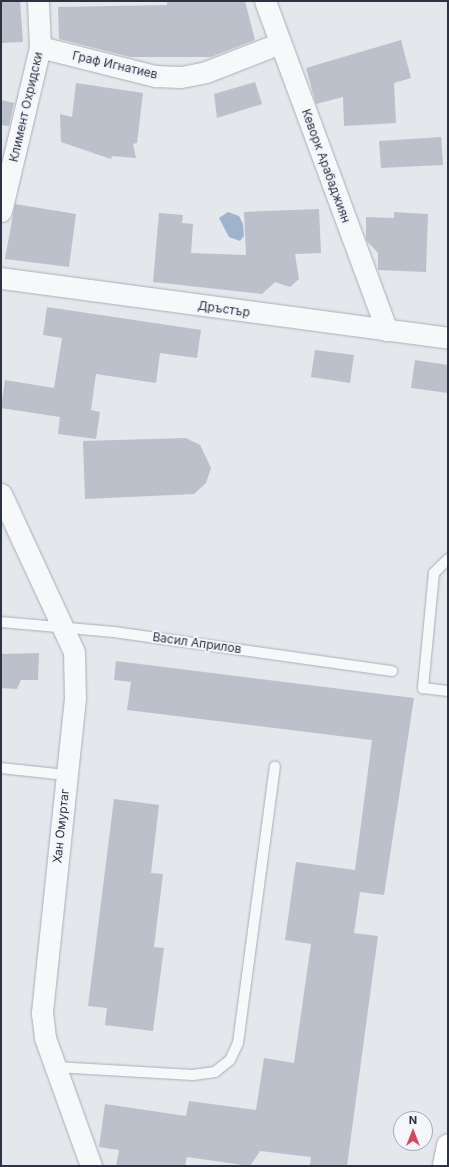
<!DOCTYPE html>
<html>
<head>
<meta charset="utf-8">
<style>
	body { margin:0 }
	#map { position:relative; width:449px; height:1167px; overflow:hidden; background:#e4e7ec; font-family:Inter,sans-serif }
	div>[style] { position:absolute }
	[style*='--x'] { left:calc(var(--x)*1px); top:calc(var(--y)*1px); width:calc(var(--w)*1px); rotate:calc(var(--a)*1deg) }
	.water>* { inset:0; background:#9fb4cc }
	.building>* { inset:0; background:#bbc0ca }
	.roads { filter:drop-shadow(0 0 1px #a9aeb7) drop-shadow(0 0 1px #a9aeb7) }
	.lane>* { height:10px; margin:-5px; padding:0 5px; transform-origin:5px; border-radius:5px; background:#f7f8fa }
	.street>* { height:21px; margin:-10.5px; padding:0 10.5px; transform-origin:10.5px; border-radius:10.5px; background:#f7f8fa }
	.secondary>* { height:22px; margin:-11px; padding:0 11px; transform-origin:11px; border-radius:11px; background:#fff }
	span { translate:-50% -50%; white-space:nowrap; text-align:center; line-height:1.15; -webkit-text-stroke:4px #f4f6f9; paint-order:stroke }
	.street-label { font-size:12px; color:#2b3445 }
	.frame { position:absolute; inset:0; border:2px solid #2b3445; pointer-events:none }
	.north { position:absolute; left:393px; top:1111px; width:40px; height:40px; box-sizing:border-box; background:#f4f6f9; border:1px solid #a4a8b1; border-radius:50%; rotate:0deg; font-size:11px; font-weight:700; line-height:16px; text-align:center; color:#2b3445 }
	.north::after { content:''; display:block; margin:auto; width:14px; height:18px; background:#d1495b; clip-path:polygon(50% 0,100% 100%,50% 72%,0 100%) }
</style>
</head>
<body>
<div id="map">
	<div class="water">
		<div style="clip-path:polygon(228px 212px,239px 216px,243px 224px,244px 236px,240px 241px,229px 237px,219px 218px)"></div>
	</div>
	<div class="building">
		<div style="clip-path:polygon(1px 1px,20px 1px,23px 42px,1px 43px)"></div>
		<div style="clip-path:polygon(167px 1px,245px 1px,255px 40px,211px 57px,130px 57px,59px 39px,58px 7px,167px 5px)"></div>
		<div style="clip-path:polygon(401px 40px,411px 78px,394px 83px,396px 123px,344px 126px,343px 97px,316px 104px,306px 68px)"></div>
		<div style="clip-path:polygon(255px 82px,262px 104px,217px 118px,214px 94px)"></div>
		<div style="clip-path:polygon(76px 83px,143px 93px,137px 143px,133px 144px,136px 158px,112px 156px,111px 159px,61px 142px,60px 114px,72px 117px)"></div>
		<div style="clip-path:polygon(1px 100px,14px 103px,9px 126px,1px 125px)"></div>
		<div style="clip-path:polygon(441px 137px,443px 165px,381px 168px,379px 141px)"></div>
		<div style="clip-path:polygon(15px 204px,76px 214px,69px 267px,5px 259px)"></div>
		<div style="clip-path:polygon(319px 209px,321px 253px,295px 254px,299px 279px,290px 287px,275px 282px,262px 294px,153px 282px,159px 213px,183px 215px,182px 223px,193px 224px,191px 253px,246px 255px,244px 212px)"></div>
		<div style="clip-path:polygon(394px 212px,428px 214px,426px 272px,378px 270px,378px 253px,366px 240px,366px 217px,394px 218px)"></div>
		<div style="clip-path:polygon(47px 307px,201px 330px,197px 358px,160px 353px,156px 383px,96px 374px,91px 410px,100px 412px,96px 439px,58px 434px,60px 417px,1px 408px,5px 380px,54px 388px,62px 338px,43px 335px)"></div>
		<div style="clip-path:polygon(315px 350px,354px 355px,350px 383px,311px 377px)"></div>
		<div style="clip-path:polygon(415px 360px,448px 365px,448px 393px,411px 388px)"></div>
		<div style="clip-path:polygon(186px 438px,200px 445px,211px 468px,206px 483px,194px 494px,85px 499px,83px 441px)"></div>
		<div style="clip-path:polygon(39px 653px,38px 680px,21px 680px,17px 689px,1px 688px,1px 654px)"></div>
		<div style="clip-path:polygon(116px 661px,414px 698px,384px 895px,360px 892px,354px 933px,378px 936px,347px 1166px,310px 1166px,311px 1157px,260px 1151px,250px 1166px,187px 1157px,185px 1166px,116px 1166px,119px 1150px,99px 1147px,105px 1104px,186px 1116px,189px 1101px,256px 1110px,264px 1058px,294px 1063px,311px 944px,285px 940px,296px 862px,355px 870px,372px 740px,127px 710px,131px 682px,114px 680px)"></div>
		<div style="clip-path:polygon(114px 799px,159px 805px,151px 873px,163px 874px,154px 947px,164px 948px,153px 1031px,105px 1025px,107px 1008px,88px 1006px)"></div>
	</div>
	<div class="roads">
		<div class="lane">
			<div style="--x:448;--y:559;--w:20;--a:135"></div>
			<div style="--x:434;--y:573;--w:116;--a:95.5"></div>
			<div style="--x:423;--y:688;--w:25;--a:7"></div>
			<div style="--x:1;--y:622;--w:113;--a:5.1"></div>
			<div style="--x:114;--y:632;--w:281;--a:8"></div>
			<div style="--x:1;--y:768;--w:65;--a:6.1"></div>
			<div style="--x:55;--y:1067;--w:138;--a:3.3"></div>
			<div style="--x:193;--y:1075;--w:22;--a:-8"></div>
			<div style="--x:215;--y:1072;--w:19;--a:-39"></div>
			<div style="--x:230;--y:1060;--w:19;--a:-65"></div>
			<div style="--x:238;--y:1043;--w:279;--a:-82.4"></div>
		</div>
		<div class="street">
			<div style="--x:265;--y:1;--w:351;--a:69.7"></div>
			<div style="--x:40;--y:47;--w:119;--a:14.2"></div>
			<div style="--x:155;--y:76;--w:26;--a:2"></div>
			<div style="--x:181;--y:77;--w:25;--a:-11"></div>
			<div style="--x:206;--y:72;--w:79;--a:-21.4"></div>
			<div style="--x:1;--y:211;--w:169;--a:-76.6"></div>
			<div style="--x:40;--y:47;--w:46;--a:-92.5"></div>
			<div style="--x:1;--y:278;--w:451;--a:7.6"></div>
			<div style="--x:1;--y:494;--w:174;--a:65.2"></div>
			<div style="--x:74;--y:652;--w:46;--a:88.8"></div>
			<div style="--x:75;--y:698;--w:317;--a:96"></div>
			<div style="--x:42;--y:1013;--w:25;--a:83"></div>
			<div style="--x:45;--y:1038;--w:136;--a:70.2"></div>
		</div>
		<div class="secondary">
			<div style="--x:444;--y:1166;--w:21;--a:-79"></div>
		</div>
	</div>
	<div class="street-label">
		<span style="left:115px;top:65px;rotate:13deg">Граф Игнатиев</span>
		<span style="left:26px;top:107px;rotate:-77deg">Климент Охридски</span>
		<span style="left:326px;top:166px;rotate:70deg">Кеворк Арабаджиян</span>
		<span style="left:224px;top:309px;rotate:8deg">Дръстър</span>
		<span style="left:197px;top:643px;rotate:8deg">Васил Априлов</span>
		<span style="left:61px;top:826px;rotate:-84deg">Хан Омуртаг</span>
	</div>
	<div class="frame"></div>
	<div class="north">N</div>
</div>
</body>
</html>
